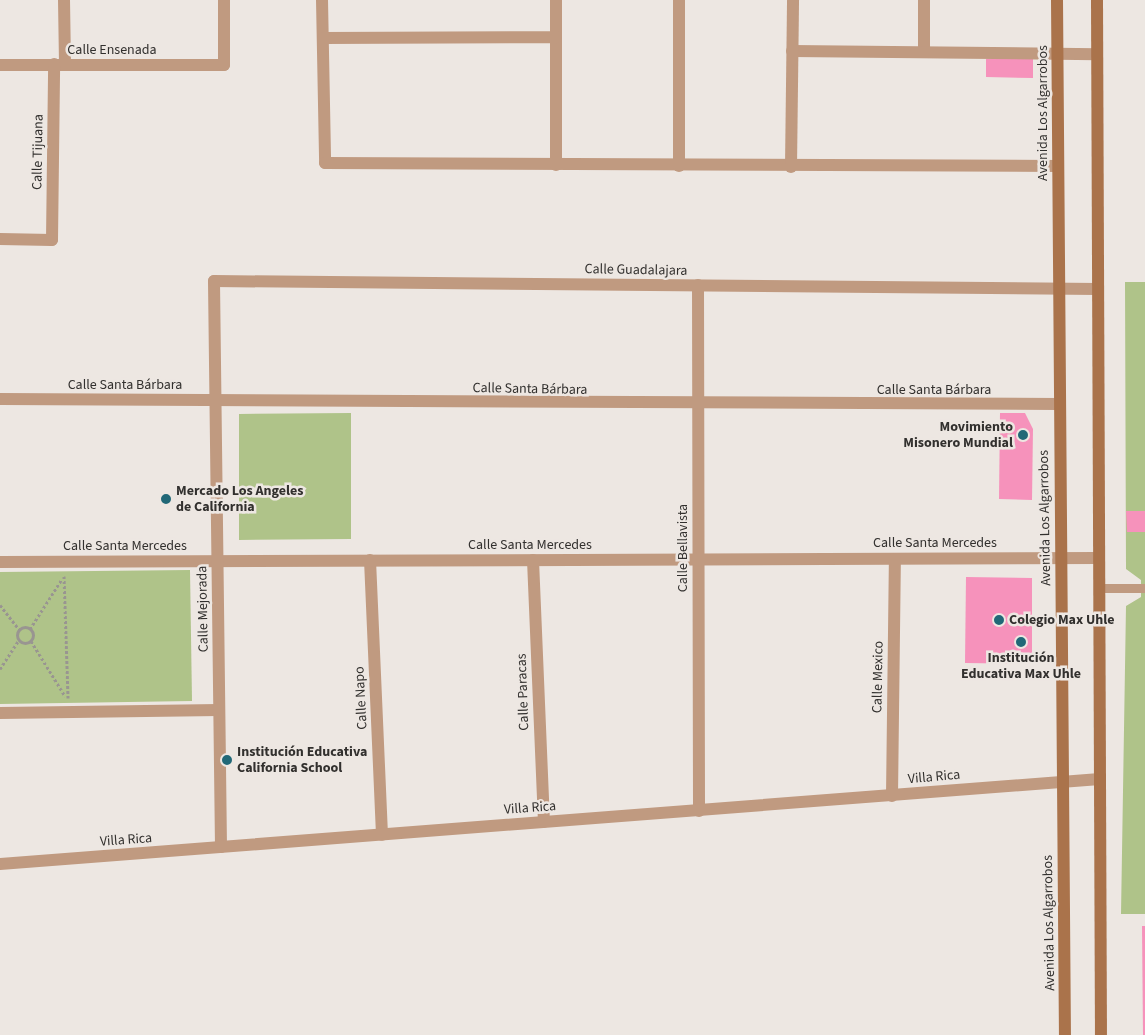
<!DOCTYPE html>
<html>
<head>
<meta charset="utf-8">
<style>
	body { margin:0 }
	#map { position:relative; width:1145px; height:1035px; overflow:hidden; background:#ede7e2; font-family:"Source Sans 3",sans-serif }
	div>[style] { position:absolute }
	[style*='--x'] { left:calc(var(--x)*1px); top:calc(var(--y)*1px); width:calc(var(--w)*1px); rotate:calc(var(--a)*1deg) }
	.green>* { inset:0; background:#afc389 }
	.building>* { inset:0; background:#f692bb }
	.path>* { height:3px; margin-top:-1.5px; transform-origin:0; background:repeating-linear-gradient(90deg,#999591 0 2.5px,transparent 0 5px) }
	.path>.ring { margin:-1.5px; padding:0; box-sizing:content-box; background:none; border:3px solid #999591; border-radius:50% }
	.lane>* { height:9px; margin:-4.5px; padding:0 4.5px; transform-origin:4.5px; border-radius:4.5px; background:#c09a80 }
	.street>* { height:12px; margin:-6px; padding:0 6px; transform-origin:6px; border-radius:6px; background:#c09a80 }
	.secondary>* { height:12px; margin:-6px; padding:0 6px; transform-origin:6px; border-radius:6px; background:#aa734b }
	.dots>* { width:14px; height:14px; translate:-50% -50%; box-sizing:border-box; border:2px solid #ede7e2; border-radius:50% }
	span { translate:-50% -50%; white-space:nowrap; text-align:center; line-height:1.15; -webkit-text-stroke:5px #ede7e2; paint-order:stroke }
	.street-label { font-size:14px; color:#32302e }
	.poi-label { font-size:14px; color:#32302e; font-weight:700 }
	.right { translate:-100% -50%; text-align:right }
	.left { translate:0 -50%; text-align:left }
</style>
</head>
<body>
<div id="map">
	<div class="green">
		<div style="clip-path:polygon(1125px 282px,1145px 282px,1145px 914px,1121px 914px,1126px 606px,1141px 597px,1141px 580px,1126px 569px)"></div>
		<div style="clip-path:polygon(351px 413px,351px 539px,239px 540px,239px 414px)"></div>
		<div style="clip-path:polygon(190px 570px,192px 701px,0 704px,0 572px)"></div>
	</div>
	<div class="building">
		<div style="clip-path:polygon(986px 59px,1033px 59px,1033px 78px,986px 77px)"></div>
		<div style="clip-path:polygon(1000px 413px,1025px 413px,1033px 429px,1032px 500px,999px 499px)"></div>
		<div style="clip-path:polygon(1126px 511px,1145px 511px,1145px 532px,1127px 532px)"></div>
		<div style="clip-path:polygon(966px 577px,1032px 578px,1032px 664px,965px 663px)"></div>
		<div style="clip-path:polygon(1142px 926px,1145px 926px,1145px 1035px,1143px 1035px)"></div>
	</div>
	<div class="path">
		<div style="--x:64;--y:576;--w:122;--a:88.1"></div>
		<div style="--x:0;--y:605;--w:31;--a:52"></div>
		<div class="ring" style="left:17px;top:627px;width:13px;height:13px"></div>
		<div style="--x:30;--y:629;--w:59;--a:-57.4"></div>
		<div style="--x:31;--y:641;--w:65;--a:58.3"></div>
		<div style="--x:0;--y:669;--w:33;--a:-57"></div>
	</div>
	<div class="lane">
		<div style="--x:1099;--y:588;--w:46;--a:0"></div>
	</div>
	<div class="street">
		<div style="--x:64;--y:0;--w:65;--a:89.1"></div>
		<div style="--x:322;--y:0;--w:163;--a:88.9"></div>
		<div style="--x:325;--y:163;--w:733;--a:0.23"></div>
		<div style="--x:556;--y:0;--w:165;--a:90"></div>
		<div style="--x:924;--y:0;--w:52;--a:90"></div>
		<div style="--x:323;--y:38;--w:233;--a:-0.2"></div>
		<div style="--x:792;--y:51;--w:305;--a:0.6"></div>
		<div style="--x:0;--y:65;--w:224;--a:0"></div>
		<div style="--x:224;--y:65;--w:65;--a:-90"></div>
		<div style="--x:679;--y:166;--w:166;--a:-90"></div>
		<div style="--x:791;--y:167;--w:167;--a:-89.3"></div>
		<div style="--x:0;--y:239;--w:52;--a:1.1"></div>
		<div style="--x:52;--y:240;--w:176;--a:-89.3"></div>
		<div style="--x:698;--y:285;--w:526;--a:89.89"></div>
		<div style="--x:0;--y:399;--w:1059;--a:0.27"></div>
		<div style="--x:370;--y:560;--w:275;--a:87.5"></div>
		<div style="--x:533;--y:560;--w:262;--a:87.6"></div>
		<div style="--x:0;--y:562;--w:1099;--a:-0.21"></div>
		<div style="--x:0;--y:713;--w:219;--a:-0.8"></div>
		<div style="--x:892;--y:796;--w:237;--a:-89.3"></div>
		<div style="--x:221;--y:847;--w:566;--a:-90.71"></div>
		<div style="--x:214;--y:281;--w:884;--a:0.52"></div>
		<div style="--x:0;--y:864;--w:1103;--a:-4.42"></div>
	</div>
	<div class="secondary">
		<div style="--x:1057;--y:0;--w:1035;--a:89.56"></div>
		<div style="--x:1097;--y:0;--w:1035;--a:89.78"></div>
	</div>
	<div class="dots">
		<div style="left:1023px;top:435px;background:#216877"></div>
		<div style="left:166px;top:499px;background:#216877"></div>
		<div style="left:999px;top:620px;background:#216877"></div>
		<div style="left:1021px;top:642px;background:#216877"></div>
		<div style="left:227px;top:760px;background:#216877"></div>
	</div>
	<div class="street-label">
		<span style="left:112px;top:50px">Calle Ensenada</span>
		<span style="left:1043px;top:113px;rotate:-90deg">Avenida Los Algarrobos</span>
		<span style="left:38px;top:152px;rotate:-89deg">Calle Tijuana</span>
		<span style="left:636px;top:270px;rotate:1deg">Calle Guadalajara</span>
		<span style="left:125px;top:385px">Calle Santa Bárbara</span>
		<span style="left:530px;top:389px;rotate:1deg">Calle Santa Bárbara</span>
		<span style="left:934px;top:390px">Calle Santa Bárbara</span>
		<span style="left:1045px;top:518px;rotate:-91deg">Avenida Los Algarrobos</span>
		<span style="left:935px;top:543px">Calle Santa Mercedes</span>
		<span style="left:530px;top:545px">Calle Santa Mercedes</span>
		<span style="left:125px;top:546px">Calle Santa Mercedes</span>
		<span style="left:683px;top:548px;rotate:-90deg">Calle Bellavista</span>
		<span style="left:203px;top:609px;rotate:-91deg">Calle Mejorada</span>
		<span style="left:878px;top:677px;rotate:-89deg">Calle Mexico</span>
		<span style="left:523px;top:692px;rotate:-92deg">Calle Paracas</span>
		<span style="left:361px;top:698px;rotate:-93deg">Calle Napo</span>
		<span style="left:934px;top:777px;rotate:-5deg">Villa Rica</span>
		<span style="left:530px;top:808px;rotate:-4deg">Villa Rica</span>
		<span style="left:126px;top:840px;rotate:-4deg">Villa Rica</span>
		<span style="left:1049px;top:923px;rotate:-91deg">Avenida Los Algarrobos</span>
	</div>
	<div class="poi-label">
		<span class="right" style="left:1013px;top:435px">Movimiento<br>Misonero Mundial</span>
		<span class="left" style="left:176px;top:499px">Mercado Los Angeles<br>de California</span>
		<span class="left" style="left:1009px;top:620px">Colegio Max Uhle</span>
		<span style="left:1021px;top:666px">Institución<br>Educativa Max Uhle</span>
		<span class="left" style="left:237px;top:760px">Institución Educativa<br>California School</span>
	</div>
</div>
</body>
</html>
